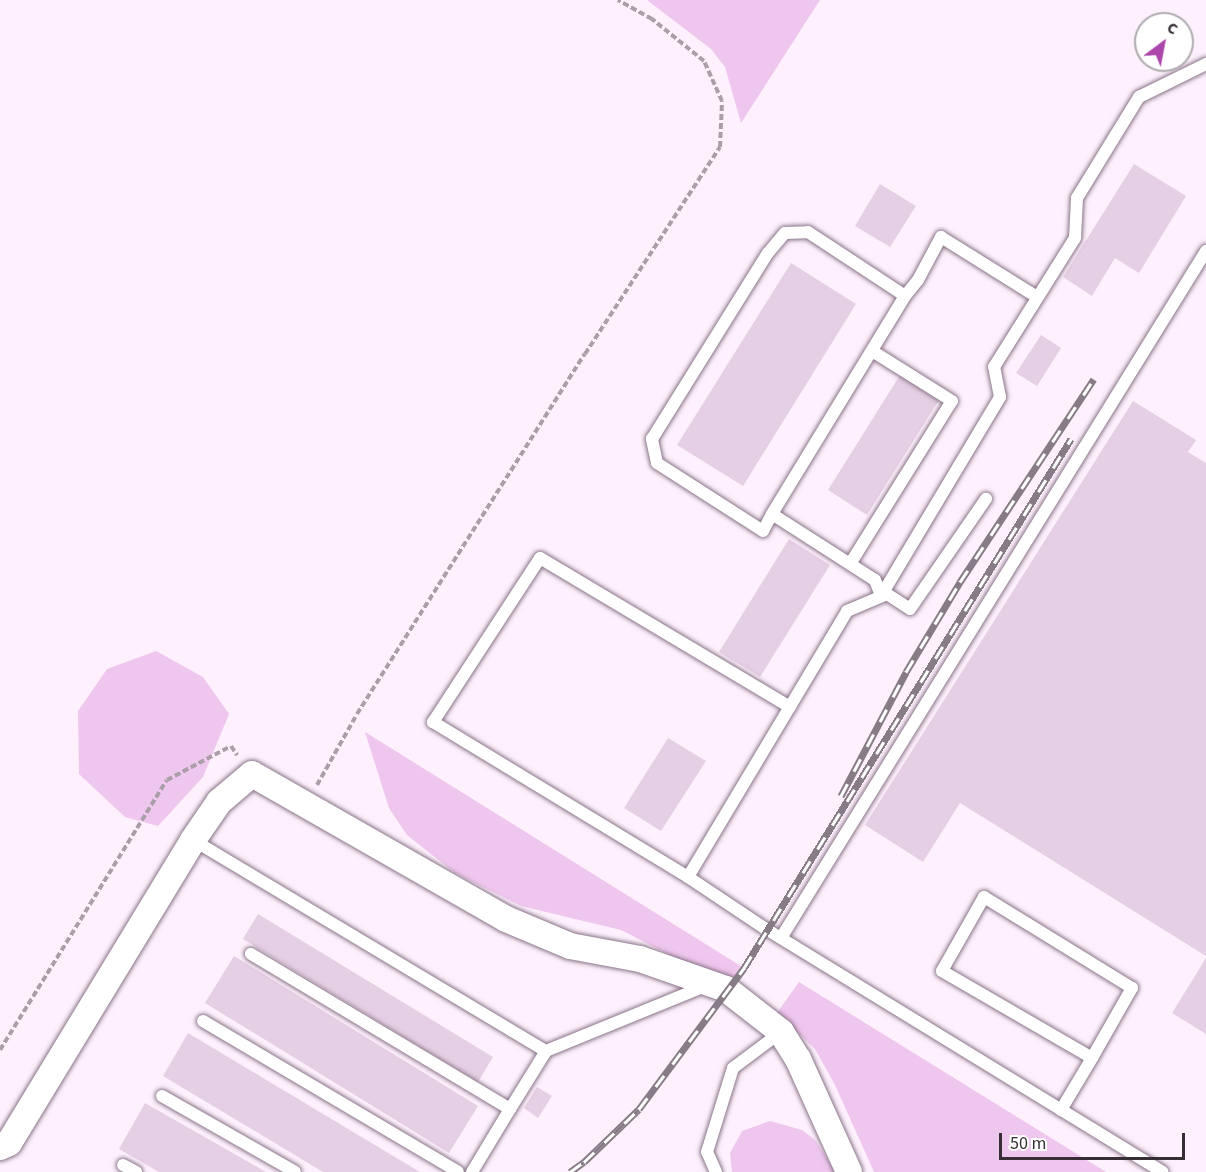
<!DOCTYPE html>
<html>
<head>
<meta charset="utf-8">
<style>
	body { margin:0 }
	#map { position:relative; width:1206px; height:1172px; overflow:hidden; background:#fef0fd; font-family:"Source Sans 3",sans-serif }
	div>[style] { position:absolute }
	[style*='--x'] { left:calc(var(--x)*1px); top:calc(var(--y)*1px); width:calc(var(--w)*1px); rotate:calc(var(--a)*1deg) }
	.green>* { inset:0; background:#efc6ed }
	.building>* { inset:0; background:#e5cfe4 }
	.path>* { height:4px; margin-top:-2px; transform-origin:0; background:repeating-linear-gradient(90deg,#aa9fa9 0 6px,transparent 0 9px) }
	.roads { filter:drop-shadow(0 0 2px #897488) drop-shadow(0 0 2px #897488) }
	.service>* { height:12px; margin:-6px; padding:0 6px; transform-origin:6px; border-radius:6px; background:#fff }
	.minor>* { height:26px; margin:-13px; padding:0 13px; transform-origin:13px; border-radius:13px; background:#fff }
	.rail>* { height:7px; margin-top:-3.5px; transform-origin:0; background:repeating-linear-gradient(90deg,#fff 0 14px,#877c86 0 28px); box-sizing:border-box; border-block:2px solid #877c86 }
	span { translate:-50% -50%; white-space:nowrap; text-align:center; line-height:1.15; -webkit-text-stroke:5px #fff; paint-order:stroke }
	.north { position:absolute; left:1134px; top:12px; width:60px; height:60px; box-sizing:border-box; background:#fff; border:2px solid #afabae; border-radius:50%; rotate:32deg; font-size:16px; font-weight:700; line-height:24px; text-align:center; color:#362d35 }
	.north::after { content:''; display:block; margin:auto; width:21px; height:27px; background:#ac47ab; clip-path:polygon(50% 0,100% 100%,50% 72%,0 100%) }
	.scale { position:absolute; left:999px; top:1133px; width:186px; height:27px; box-sizing:border-box; border:3px solid #362d35; border-top:0; padding-left:8px; font-size:18px; line-height:21px; white-space:nowrap; color:#362d35; -webkit-text-stroke:4px #fff; paint-order:stroke }
</style>
</head>
<body>
<div id="map">
	<div class="green">
		<div style="clip-path:polygon(647px 0,820px 0,741px 123px,725px 67px,711px 49px)"></div>
		<div style="clip-path:polygon(156px 651px,203px 677px,229px 714px,203px 777px,158px 826px,125px 817px,79px 774px,78px 711px,107px 669px)"></div>
		<div style="clip-path:polygon(365px 732px,744px 968px,730px 982px,707px 974px,621px 930px,521px 906px,455px 873px,407px 835px,389px 808px)"></div>
		<div style="clip-path:polygon(799px 982px,1106px 1172px,874px 1172px,835px 1085px,815px 1049px,777px 1013px)"></div>
		<div style="clip-path:polygon(770px 1121px,802px 1130px,815px 1140px,836px 1172px,732px 1172px,730px 1153px,742px 1131px)"></div>
	</div>
	<div class="building">
		<div style="clip-path:polygon(1134px 164px,1186px 196px,1139px 273px,1115px 258px,1092px 296px,1063px 277px)"></div>
		<div style="clip-path:polygon(880px 184px,916px 206px,890px 247px,855px 226px)"></div>
		<div style="clip-path:polygon(791px 263px,856px 304px,743px 486px,677px 445px)"></div>
		<div style="clip-path:polygon(1041px 335px,1061px 348px,1037px 386px,1016px 373px)"></div>
		<div style="clip-path:polygon(900px 375px,939px 400px,867px 515px,828px 490px)"></div>
		<div style="clip-path:polygon(1133px 401px,1196px 440px,1188px 452px,1206px 463px,1206px 956px,960px 803px,923px 862px,865px 825px)"></div>
		<div style="clip-path:polygon(789px 539px,830px 565px,760px 677px,719px 652px)"></div>
		<div style="clip-path:polygon(668px 738px,706px 761px,661px 831px,624px 808px)"></div>
		<div style="clip-path:polygon(258px 914px,493px 1057px,478px 1082px,243px 939px)"></div>
		<div style="clip-path:polygon(234px 956px,478px 1106px,449px 1153px,205px 1003px)"></div>
		<div style="clip-path:polygon(1206px 958px,1206px 1034px,1172px 1013px)"></div>
		<div style="clip-path:polygon(188px 1033px,420px 1172px,323px 1172px,163px 1076px)"></div>
		<div style="clip-path:polygon(537px 1087px,552px 1096px,538px 1118px,524px 1108px)"></div>
		<div style="clip-path:polygon(145px 1103px,266px 1172px,159px 1172px,119px 1149px)"></div>
	</div>
	<div class="path">
		<div style="--x:317;--y:785;--w:81;--a:-60.6"></div>
		<div style="--x:357;--y:714;--w:426;--a:-57.7"></div>
		<div style="--x:585;--y:354;--w:247;--a:-56.9"></div>
		<div style="--x:720;--y:147;--w:46;--a:-87.5"></div>
		<div style="--x:722;--y:101;--w:44;--a:-114.2"></div>
		<div style="--x:704;--y:61;--w:67;--a:-141.1"></div>
		<div style="--x:652;--y:19;--w:39;--a:-151"></div>
		<div style="--x:0;--y:1050;--w:317;--a:-58.3"></div>
		<div style="--x:167;--y:780;--w:72;--a:-28"></div>
		<div style="--x:231;--y:746;--w:11;--a:56"></div>
	</div>
	<div class="roads">
		<div class="service">
			<div style="--x:905;--y:296;--w:21;--a:-51"></div>
			<div style="--x:918;--y:280;--w:49;--a:-61.9"></div>
			<div style="--x:941;--y:237;--w:113;--a:32"></div>
			<div style="--x:772;--y:514;--w:19;--a:118"></div>
			<div style="--x:763;--y:531;--w:126;--a:-147.3"></div>
			<div style="--x:657;--y:463;--w:25;--a:-102"></div>
			<div style="--x:652;--y:439;--w:219;--a:-58.1"></div>
			<div style="--x:768;--y:253;--w:26;--a:-50"></div>
			<div style="--x:785;--y:233;--w:23;--a:-2"></div>
			<div style="--x:808;--y:232;--w:116;--a:33.4"></div>
			<div style="--x:905;--y:296;--w:255;--a:121.4"></div>
			<div style="--x:772;--y:514;--w:122;--a:32.7"></div>
			<div style="--x:875;--y:580;--w:17;--a:69"></div>
			<div style="--x:850;--y:564;--w:192;--a:-58"></div>
			<div style="--x:952;--y:401;--w:94;--a:-148"></div>
			<div style="--x:881;--y:596;--w:232;--a:-59.1"></div>
			<div style="--x:1000;--y:397;--w:31;--a:-101"></div>
			<div style="--x:994;--y:367;--w:152;--a:-57.9"></div>
			<div style="--x:1075;--y:238;--w:40;--a:-87.1"></div>
			<div style="--x:1077;--y:198;--w:119;--a:-58.5"></div>
			<div style="--x:1139;--y:97;--w:75;--a:-26.2"></div>
			<div style="--x:790;--y:707;--w:291;--a:-149.2"></div>
			<div style="--x:540;--y:558;--w:196;--a:123.1"></div>
			<div style="--x:433;--y:722;--w:298;--a:31.3"></div>
			<div style="--x:688;--y:877;--w:94;--a:33.7"></div>
			<div style="--x:766;--y:929;--w:465;--a:31.5"></div>
			<div style="--x:193;--y:840;--w:411;--a:30.9"></div>
			<div style="--x:546;--y:1051;--w:68;--a:121.8"></div>
			<div style="--x:510;--y:1109;--w:302;--a:-149.1"></div>
			<div style="--x:688;--y:877;--w:310;--a:-59.1"></div>
			<div style="--x:847;--y:611;--w:43;--a:-23"></div>
			<div style="--x:887;--y:594;--w:27;--a:33"></div>
			<div style="--x:910;--y:609;--w:134;--a:-55.4"></div>
			<div style="--x:781;--y:938;--w:808;--a:-58.26"></div>
			<div style="--x:203;--y:1021;--w:296;--a:30.6"></div>
			<div style="--x:546;--y:1051;--w:172;--a:-22.2"></div>
			<div style="--x:162;--y:1096;--w:153;--a:29.7"></div>
			<div style="--x:1061;--y:1110;--w:61;--a:-59.2"></div>
			<div style="--x:1092;--y:1058;--w:81;--a:-60.3"></div>
			<div style="--x:1132;--y:988;--w:174;--a:-148.4"></div>
			<div style="--x:984;--y:897;--w:85;--a:119.6"></div>
			<div style="--x:942;--y:971;--w:173;--a:30.1"></div>
			<div style="--x:123;--y:1165;--w:15;--a:28"></div>
			<div style="--x:472;--y:1172;--w:74;--a:-58.9"></div>
			<div style="--x:716;--y:1172;--w:22;--a:-114"></div>
			<div style="--x:707;--y:1152;--w:88;--a:-72.8"></div>
			<div style="--x:733;--y:1068;--w:60;--a:-36.9"></div>
		</div>
		<div class="minor">
			<div style="--x:0;--y:1147;--w:10;--a:-24"></div>
			<div style="--x:9;--y:1143;--w:354;--a:-58.7"></div>
			<div style="--x:193;--y:840;--w:46;--a:-55.6"></div>
			<div style="--x:219;--y:802;--w:43;--a:-40.3"></div>
			<div style="--x:252;--y:774;--w:292;--a:29.7"></div>
			<div style="--x:506;--y:919;--w:69;--a:22.9"></div>
			<div style="--x:570;--y:946;--w:71;--a:10.5"></div>
			<div style="--x:640;--y:959;--w:91;--a:19.2"></div>
			<div style="--x:726;--y:989;--w:70;--a:38"></div>
			<div style="--x:781;--y:1032;--w:32;--a:58"></div>
			<div style="--x:798;--y:1059;--w:124;--a:65.7"></div>
		</div>
	</div>
	<div class="rail">
		<div style="--x:841;--y:796;--w:140;--a:-62.3"></div>
		<div style="--x:906;--y:672;--w:105;--a:-59"></div>
		<div style="--x:960;--y:582;--w:243;--a:-56.6"></div>
		<div style="--x:570;--y:1172;--w:17;--a:-36"></div>
		<div style="--x:584;--y:1162;--w:76;--a:-43.9"></div>
		<div style="--x:639;--y:1109;--w:176;--a:-53.3"></div>
		<div style="--x:744;--y:968;--w:622;--a:-58.28"></div>
	</div>
	<div class="north">С</div>
	<div class="scale">50 m</div>
</div>
</body>
</html>
